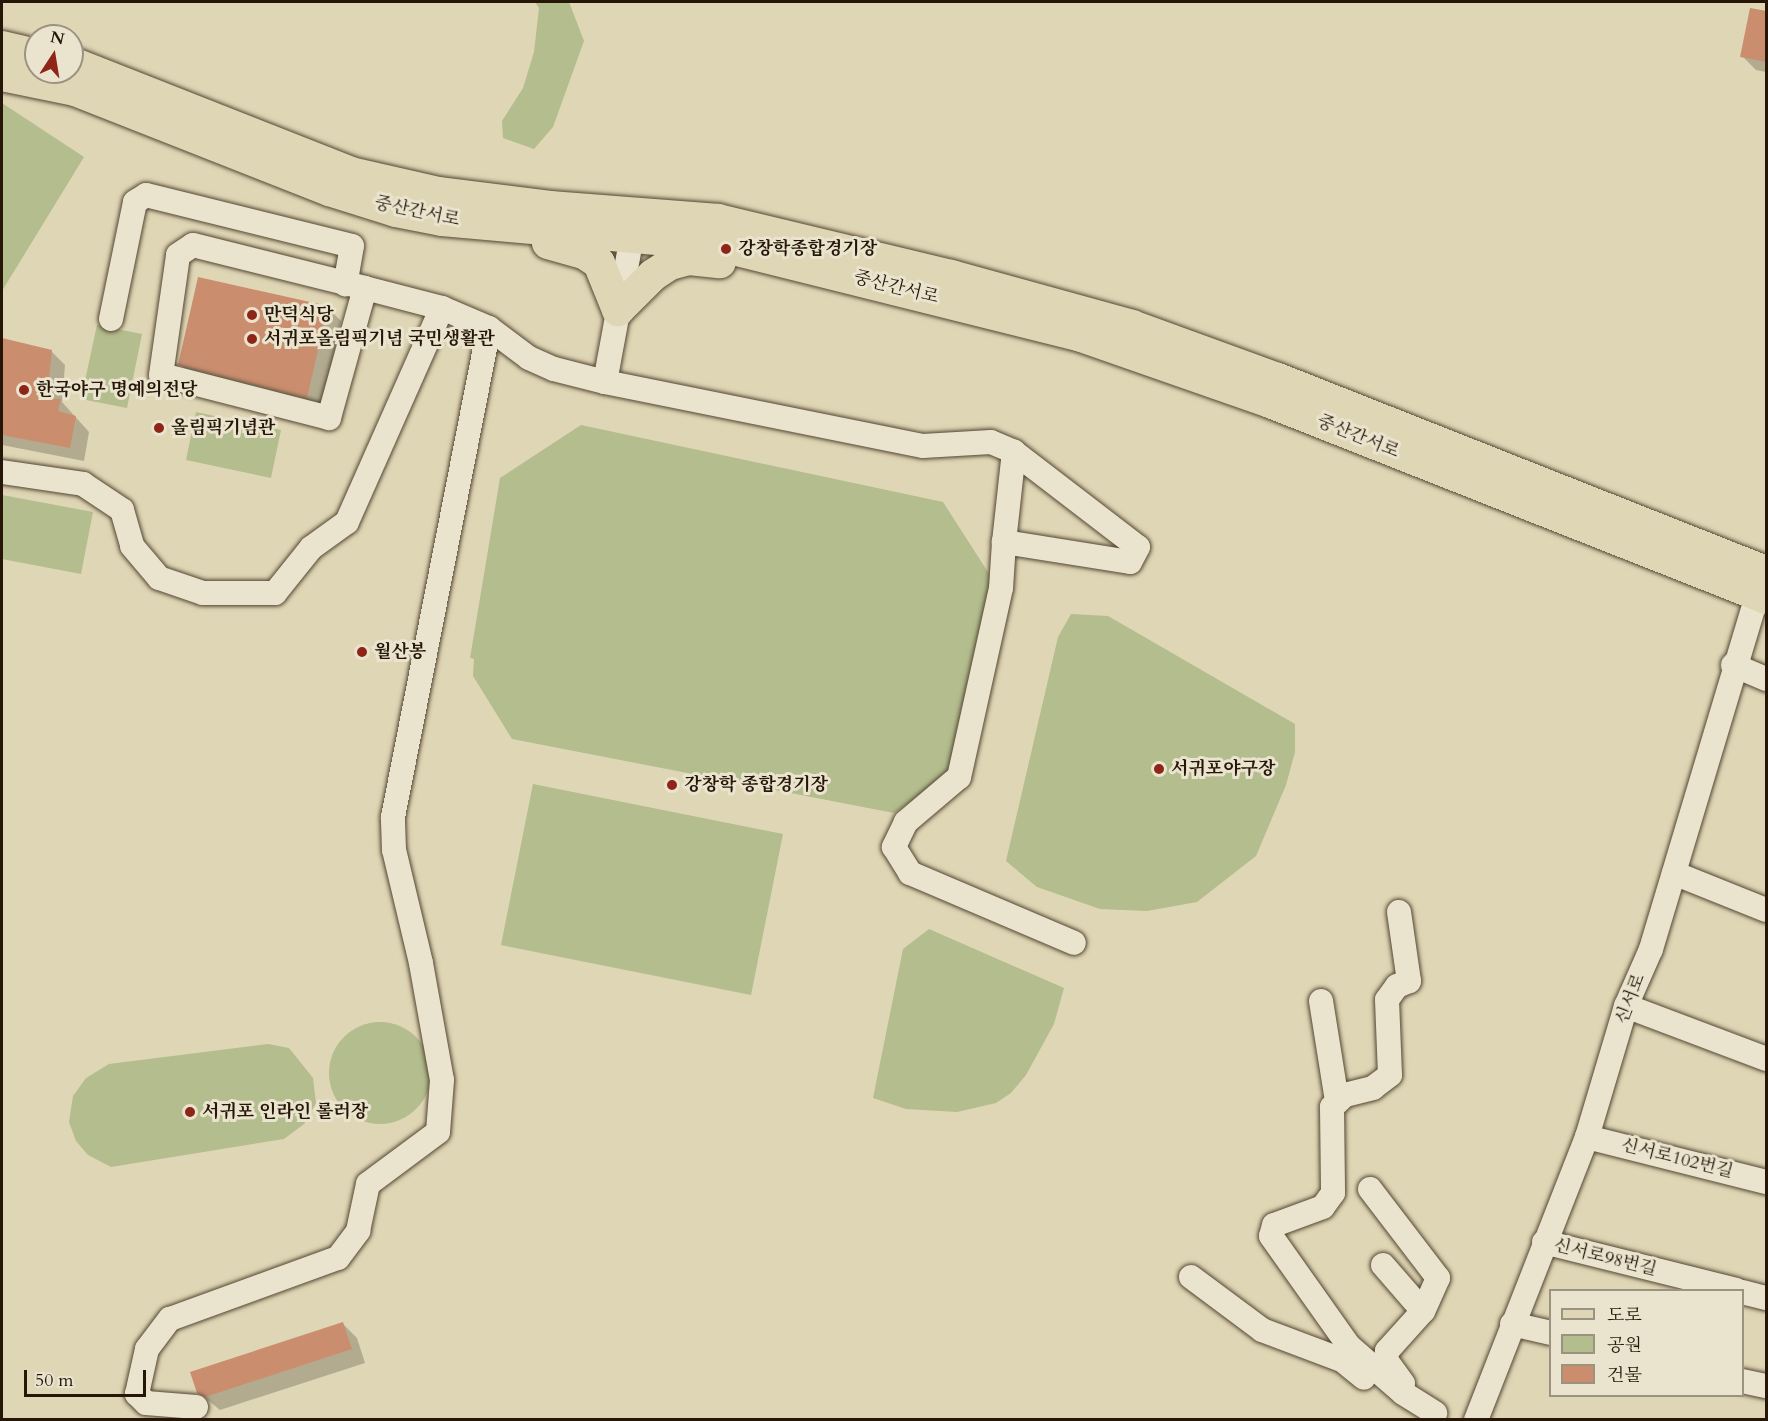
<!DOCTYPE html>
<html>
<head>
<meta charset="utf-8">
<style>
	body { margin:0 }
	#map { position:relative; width:1768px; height:1421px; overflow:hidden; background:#dfd6b5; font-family:Cardo,"Noto Serif KR",serif }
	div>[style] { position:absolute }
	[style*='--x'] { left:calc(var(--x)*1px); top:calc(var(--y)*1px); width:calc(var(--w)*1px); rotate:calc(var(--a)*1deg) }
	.green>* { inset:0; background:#b3bd8d }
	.round { border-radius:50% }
	.shadow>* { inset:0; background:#0003 }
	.building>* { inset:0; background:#ca8e6f }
	.roads { filter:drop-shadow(0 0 2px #544632) drop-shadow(0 0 2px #544632) }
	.minor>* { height:24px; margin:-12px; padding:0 12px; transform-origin:12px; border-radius:12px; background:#eae4cf }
	.major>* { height:32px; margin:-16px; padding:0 16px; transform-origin:16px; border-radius:16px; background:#dfd6b5 }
	.dots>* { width:16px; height:16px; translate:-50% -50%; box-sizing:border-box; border:3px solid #eae4cf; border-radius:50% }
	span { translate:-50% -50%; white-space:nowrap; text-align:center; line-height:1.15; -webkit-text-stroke:6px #eae4cf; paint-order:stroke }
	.street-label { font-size:18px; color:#251607 }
	.poi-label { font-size:18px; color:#251607; font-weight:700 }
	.left { translate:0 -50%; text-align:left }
	.frame { position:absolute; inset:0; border:3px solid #251607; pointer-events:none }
	.legend { position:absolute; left:1549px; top:1289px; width:195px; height:108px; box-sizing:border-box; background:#eae4cf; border:2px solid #9b927f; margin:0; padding:8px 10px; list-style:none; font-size:18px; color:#251607 }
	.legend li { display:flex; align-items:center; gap:12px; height:30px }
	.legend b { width:30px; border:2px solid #9b927f }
	.north { position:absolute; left:24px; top:24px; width:60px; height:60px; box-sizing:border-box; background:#eae4cf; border:2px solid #9b927f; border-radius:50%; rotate:12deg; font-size:16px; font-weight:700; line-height:24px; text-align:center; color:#251607 }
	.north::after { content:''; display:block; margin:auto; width:21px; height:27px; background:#8f2418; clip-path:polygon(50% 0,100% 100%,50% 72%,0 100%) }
	.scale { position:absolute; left:24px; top:1370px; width:122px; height:27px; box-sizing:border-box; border:3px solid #251607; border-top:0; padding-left:8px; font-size:18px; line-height:21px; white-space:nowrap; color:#251607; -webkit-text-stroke:4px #eae4cf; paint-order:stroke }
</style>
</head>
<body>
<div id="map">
	<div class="green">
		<div style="clip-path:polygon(535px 2px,569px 2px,584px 41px,553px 127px,534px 149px,503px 138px,502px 121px,523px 88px,534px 52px,539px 8px)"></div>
		<div style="clip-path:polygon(2px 103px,84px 157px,2px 291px)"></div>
		<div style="clip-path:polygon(97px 325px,142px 334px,127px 408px,81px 399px)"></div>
		<div style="clip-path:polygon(196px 412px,281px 430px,271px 478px,186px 460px)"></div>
		<div style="clip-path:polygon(581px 425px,943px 502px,995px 583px,950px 774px,894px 813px,512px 739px,473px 676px,474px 659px,470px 658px,500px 478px)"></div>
		<div style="clip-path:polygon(2px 495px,93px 512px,81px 574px,2px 559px)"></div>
		<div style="clip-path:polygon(1071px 614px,1108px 616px,1295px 724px,1295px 752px,1286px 785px,1256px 856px,1197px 902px,1147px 911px,1100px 909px,1037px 887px,1006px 861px,1058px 637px)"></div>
		<div style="clip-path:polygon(533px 784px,783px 834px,751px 995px,501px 945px)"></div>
		<div style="clip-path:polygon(929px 929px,1064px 988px,1054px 1024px,1026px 1075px,1011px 1093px,996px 1103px,957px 1112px,906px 1109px,873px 1098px,903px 949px)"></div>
		<div class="round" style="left:329px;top:1022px;width:102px;height:102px"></div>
		<div style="clip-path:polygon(268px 1044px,289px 1048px,313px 1078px,316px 1103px,304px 1124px,284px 1139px,111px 1167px,88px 1155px,76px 1141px,69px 1122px,73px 1096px,86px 1078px,109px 1064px)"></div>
	</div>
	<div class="shadow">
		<div style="clip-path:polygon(1766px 13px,1766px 72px,1756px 70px,1742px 56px)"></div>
		<div style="clip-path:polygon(327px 307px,341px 321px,321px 411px,194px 378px,180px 364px)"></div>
		<div style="clip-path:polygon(2px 340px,51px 351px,65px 365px,62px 402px,89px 432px,84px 461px,2px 445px)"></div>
		<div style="clip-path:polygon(343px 1324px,357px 1338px,365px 1363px,220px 1410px,198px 1392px)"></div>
	</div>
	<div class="building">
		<div style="clip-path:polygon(1750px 8px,1767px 11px,1767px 62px,1740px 57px)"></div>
		<div style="clip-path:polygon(198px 277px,328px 306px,307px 398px,178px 365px)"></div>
		<div style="clip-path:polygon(2px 338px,52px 350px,47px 398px,61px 399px,58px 411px,76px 416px,70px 448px,2px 435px)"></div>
		<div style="clip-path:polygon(343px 1322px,352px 1349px,205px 1397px,197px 1393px,190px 1372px)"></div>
	</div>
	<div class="roads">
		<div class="minor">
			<div style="--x:365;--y:288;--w:135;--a:105.5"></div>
			<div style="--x:329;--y:418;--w:173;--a:-165.6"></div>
			<div style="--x:161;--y:375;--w:121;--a:-81.9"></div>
			<div style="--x:178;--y:255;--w:18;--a:-34"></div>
			<div style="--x:193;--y:245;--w:177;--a:14"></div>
			<div style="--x:365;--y:288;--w:80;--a:14.6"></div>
			<div style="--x:442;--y:308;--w:51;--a:23.1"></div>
			<div style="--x:489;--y:328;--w:50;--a:36.9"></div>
			<div style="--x:529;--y:358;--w:27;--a:24"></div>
			<div style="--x:554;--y:369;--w:53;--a:14.3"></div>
			<div style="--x:605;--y:382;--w:165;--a:-79.5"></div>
			<div style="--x:111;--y:319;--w:119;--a:-78.4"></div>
			<div style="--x:135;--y:202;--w:13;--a:-32"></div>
			<div style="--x:146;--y:195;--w:212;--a:13.9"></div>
			<div style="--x:352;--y:246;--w:39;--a:100"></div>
			<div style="--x:605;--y:382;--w:324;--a:11.4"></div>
			<div style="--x:923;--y:446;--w:68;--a:-3.4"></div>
			<div style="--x:991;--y:442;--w:25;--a:23"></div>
			<div style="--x:1014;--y:452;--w:156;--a:37.5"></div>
			<div style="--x:1138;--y:547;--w:17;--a:118"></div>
			<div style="--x:1130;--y:562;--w:128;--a:-171"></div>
			<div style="--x:1004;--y:542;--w:46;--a:93.7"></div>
			<div style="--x:1001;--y:588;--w:194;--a:102.5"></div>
			<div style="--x:959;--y:777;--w:70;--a:139.7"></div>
			<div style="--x:906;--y:822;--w:28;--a:116"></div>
			<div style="--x:894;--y:847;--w:31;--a:58"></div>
			<div style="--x:910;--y:873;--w:178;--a:23.1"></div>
			<div style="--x:2;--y:472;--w:82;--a:8.4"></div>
			<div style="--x:83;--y:484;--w:47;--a:33.7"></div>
			<div style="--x:122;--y:510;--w:37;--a:74"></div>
			<div style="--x:132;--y:546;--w:42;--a:49.8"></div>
			<div style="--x:159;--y:578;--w:46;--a:18.8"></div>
			<div style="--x:203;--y:593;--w:72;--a:0"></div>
			<div style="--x:275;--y:593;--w:58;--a:-51.3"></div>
			<div style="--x:311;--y:548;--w:44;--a:-35.8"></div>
			<div style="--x:347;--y:522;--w:234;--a:-66.1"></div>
			<div style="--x:1004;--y:542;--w:91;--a:-83.7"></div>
			<div style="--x:1733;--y:665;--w:36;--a:23"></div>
			<div style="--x:1674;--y:873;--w:99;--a:21.9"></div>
			<div style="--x:1399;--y:912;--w:70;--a:81.8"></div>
			<div style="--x:1409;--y:981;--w:13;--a:157"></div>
			<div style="--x:1397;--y:986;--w:17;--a:126"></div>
			<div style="--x:1387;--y:1000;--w:75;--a:87.7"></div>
			<div style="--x:1390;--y:1075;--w:21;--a:143"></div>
			<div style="--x:1373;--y:1088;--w:29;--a:166"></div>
			<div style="--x:1345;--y:1095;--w:18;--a:137"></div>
			<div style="--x:1332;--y:1107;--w:86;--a:89.3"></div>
			<div style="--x:1333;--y:1193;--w:17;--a:126"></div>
			<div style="--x:1323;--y:1207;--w:52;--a:159.8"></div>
			<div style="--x:1274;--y:1225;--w:11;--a:105"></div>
			<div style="--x:1271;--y:1236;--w:135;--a:54.7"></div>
			<div style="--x:1349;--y:1346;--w:72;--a:41"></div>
			<div style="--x:1403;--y:1393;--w:38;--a:32"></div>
			<div style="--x:1321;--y:1001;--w:101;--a:80.9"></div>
			<div style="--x:1626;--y:1006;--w:150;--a:20.7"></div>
			<div style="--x:1587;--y:1137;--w:185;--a:14.1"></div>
			<div style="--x:1370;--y:1189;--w:112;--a:52.6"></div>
			<div style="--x:1438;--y:1278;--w:36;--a:114"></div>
			<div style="--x:1423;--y:1311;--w:54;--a:132"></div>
			<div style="--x:1387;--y:1351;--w:9;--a:96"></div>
			<div style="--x:1386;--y:1360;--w:29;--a:54"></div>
			<div style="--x:1544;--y:1242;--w:198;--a:14"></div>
			<div style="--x:1383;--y:1265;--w:61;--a:49"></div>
			<div style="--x:1191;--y:1277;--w:89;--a:36.7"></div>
			<div style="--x:1262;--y:1330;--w:85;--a:20.6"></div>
			<div style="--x:1342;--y:1360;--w:28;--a:39"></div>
			<div style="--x:1742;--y:1292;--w:25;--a:14"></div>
			<div style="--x:1512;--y:1324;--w:39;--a:13"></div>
			<div style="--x:1742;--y:1381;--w:25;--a:12"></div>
			<div style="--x:196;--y:1407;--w:50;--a:-175.4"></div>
			<div style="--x:146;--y:1403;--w:13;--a:-135"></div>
			<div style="--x:137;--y:1394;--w:46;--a:-77.5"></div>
			<div style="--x:147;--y:1349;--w:38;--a:-53"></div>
			<div style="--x:170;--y:1319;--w:179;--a:-20"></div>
			<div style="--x:338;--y:1258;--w:34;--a:-53"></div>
			<div style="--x:358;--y:1231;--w:48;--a:-78"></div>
			<div style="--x:368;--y:1184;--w:87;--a:-36.6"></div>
			<div style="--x:438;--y:1132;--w:52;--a:-85.6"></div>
			<div style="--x:442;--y:1080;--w:119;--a:-100.2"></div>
			<div style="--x:421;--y:963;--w:116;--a:-103.4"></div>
			<div style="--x:394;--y:850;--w:33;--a:-92"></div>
			<div style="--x:393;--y:817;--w:498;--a:-78.9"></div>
			<div style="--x:1476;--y:1420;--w:304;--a:-68.6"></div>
			<div style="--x:1587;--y:1137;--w:137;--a:-73.4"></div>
			<div style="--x:1626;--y:1006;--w:62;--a:-66.3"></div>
			<div style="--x:1651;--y:949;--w:386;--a:-73.3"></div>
		</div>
		<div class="major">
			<div style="--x:2;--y:47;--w:35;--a:13"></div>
			<div style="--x:72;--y:63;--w:300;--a:21.5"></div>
			<div style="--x:351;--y:173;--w:89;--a:12.9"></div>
			<div style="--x:438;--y:193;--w:113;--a:7.1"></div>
			<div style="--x:550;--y:207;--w:169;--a:4.4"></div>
			<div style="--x:718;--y:220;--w:240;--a:13.5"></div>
			<div style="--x:951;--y:276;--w:188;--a:15.4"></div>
			<div style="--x:1132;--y:326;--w:155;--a:20"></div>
			<div style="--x:1278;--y:379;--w:525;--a:21.58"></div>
			<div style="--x:2;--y:75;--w:75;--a:11.6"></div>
			<div style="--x:75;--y:90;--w:273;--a:21.5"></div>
			<div style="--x:329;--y:190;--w:70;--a:17.4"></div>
			<div style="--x:396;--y:211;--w:47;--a:11.1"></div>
			<div style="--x:442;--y:220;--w:272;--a:5.1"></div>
			<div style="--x:713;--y:244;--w:379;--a:14"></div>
			<div style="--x:1081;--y:336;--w:200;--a:19.2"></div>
			<div style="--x:1270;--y:402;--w:533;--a:21.56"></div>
			<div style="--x:548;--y:243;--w:37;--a:16"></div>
			<div style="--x:584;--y:253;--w:18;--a:34"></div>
			<div style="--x:599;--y:263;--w:51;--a:68"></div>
			<div style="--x:618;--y:310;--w:49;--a:-45"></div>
			<div style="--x:653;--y:275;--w:20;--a:-33"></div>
			<div style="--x:670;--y:264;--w:20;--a:-15"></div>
			<div style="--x:689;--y:259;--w:31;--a:6"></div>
		</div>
	</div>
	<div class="dots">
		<div style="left:726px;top:249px;background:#8f2418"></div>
		<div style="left:252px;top:315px;background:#8f2418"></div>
		<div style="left:252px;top:339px;background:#8f2418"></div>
		<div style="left:24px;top:390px;background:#8f2418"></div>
		<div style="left:159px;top:428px;background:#8f2418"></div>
		<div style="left:362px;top:652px;background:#8f2418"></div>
		<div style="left:1159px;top:769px;background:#8f2418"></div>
		<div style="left:672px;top:785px;background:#8f2418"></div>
		<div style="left:190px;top:1112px;background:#8f2418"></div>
	</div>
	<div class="street-label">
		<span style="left:417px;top:212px;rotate:12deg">중산간서로</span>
		<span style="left:896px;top:288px;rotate:14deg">중산간서로</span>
		<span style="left:1358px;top:437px;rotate:22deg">중산간서로</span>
		<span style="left:1631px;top:999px;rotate:-69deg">신서로</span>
		<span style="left:1677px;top:1159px;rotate:14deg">신서로102번길</span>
		<span style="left:1605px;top:1258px;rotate:14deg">신서로98번길</span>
	</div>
	<div class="poi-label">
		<span class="left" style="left:738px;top:249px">강창학종합경기장</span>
		<span class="left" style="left:264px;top:315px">만덕식당</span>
		<span class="left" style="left:264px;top:339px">서귀포올림픽기념 국민생활관</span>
		<span class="left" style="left:36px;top:390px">한국야구 명예의전당</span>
		<span class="left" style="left:171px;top:428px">올림픽기념관</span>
		<span class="left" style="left:374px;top:652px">월산봉</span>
		<span class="left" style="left:1171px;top:769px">서귀포야구장</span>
		<span class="left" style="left:684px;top:785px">강창학 종합경기장</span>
		<span class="left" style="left:202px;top:1112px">서귀포 인라인 롤러장</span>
	</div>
	<div class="frame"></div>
	<ul class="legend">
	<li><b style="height:8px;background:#dfd6b5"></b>도로</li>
	<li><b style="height:16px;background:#b3bd8d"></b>공원</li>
	<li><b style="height:16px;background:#ca8e6f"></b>건물</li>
	</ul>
	<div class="north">N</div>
	<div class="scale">50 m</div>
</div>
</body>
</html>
